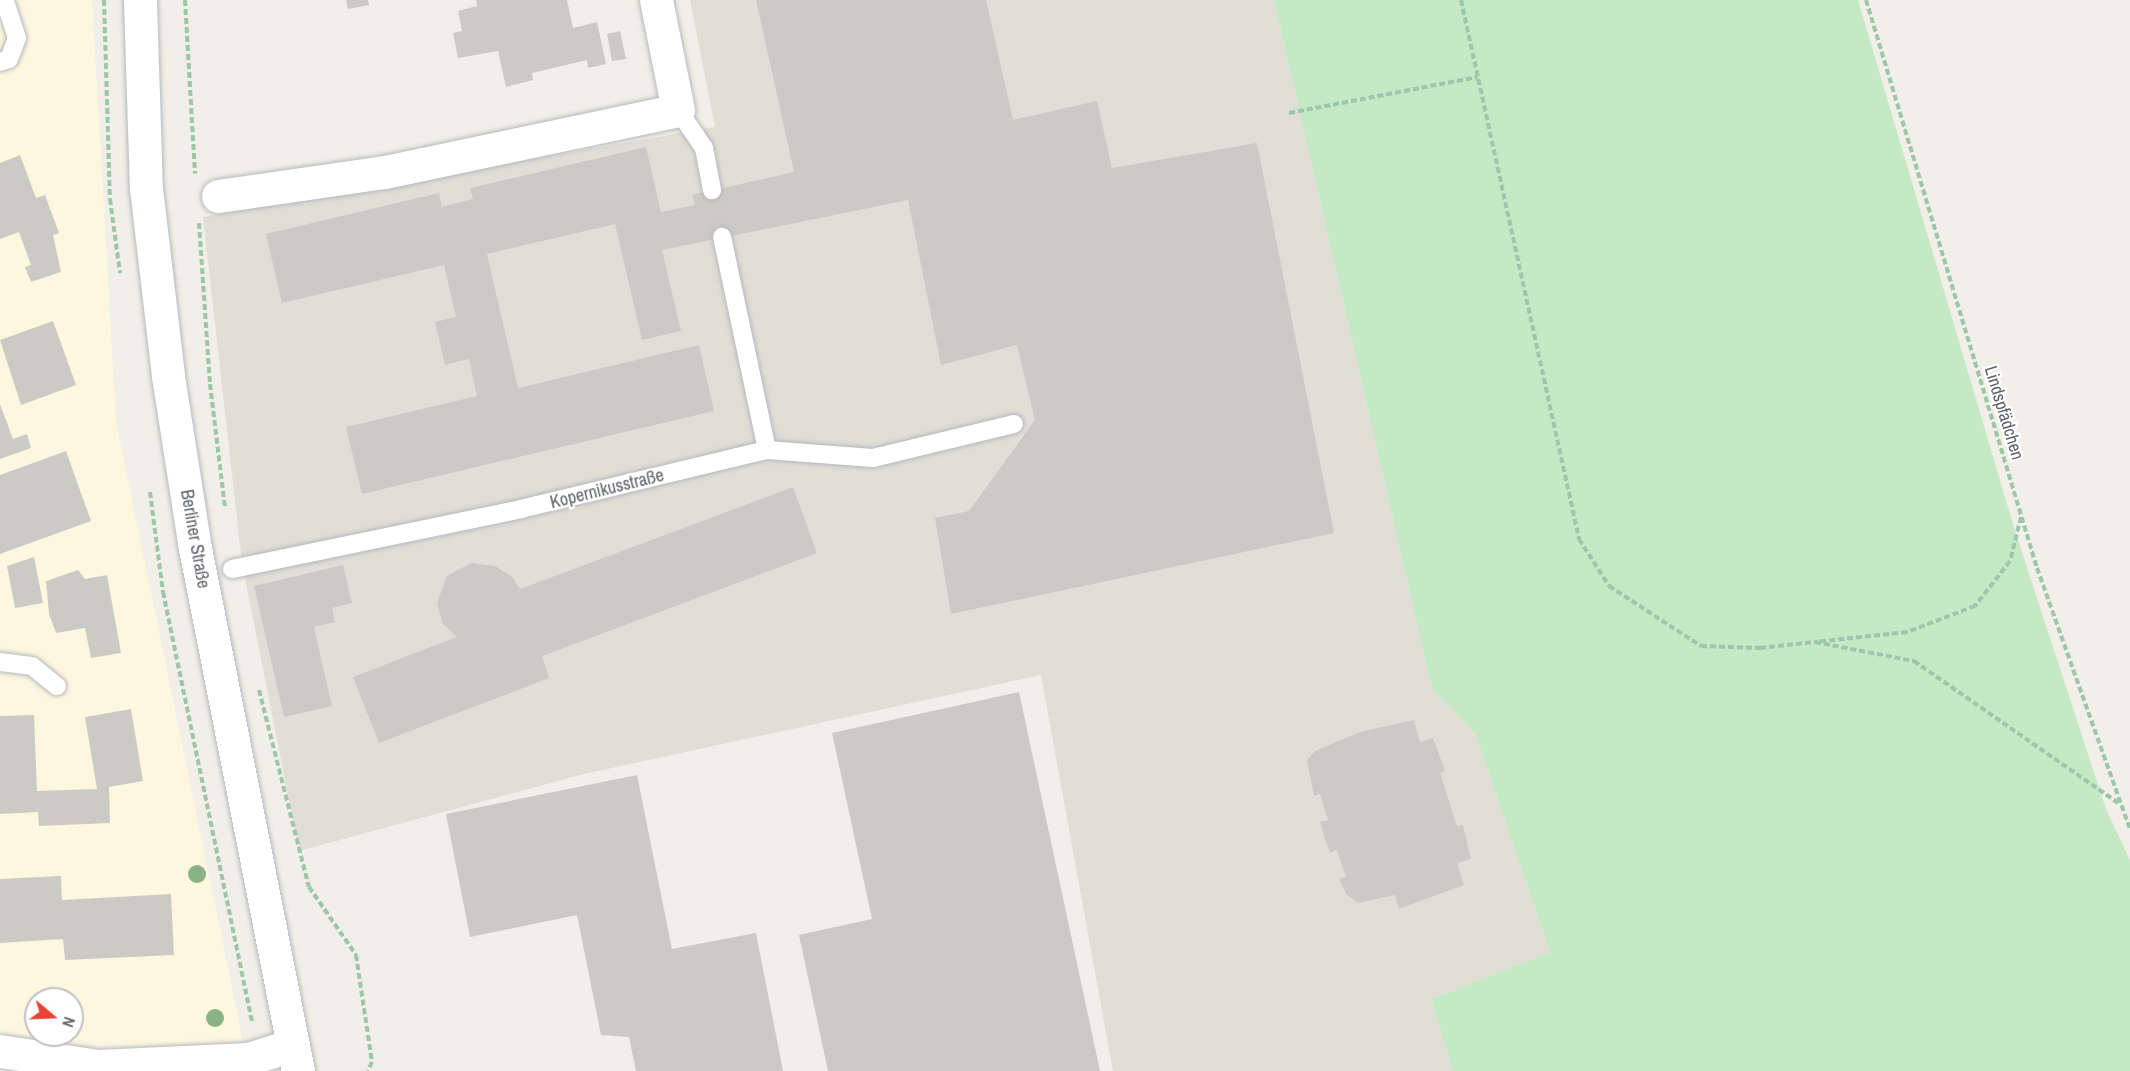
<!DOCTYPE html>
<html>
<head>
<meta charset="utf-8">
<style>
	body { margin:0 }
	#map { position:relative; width:2130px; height:1071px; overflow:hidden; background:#f1efe8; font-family:"Archivo Narrow",sans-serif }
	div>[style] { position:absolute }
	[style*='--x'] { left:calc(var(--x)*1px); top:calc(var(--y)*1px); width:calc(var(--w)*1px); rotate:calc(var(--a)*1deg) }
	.commercial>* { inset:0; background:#fef7e0 }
	.education>* { inset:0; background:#e1ded6 }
	.green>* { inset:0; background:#c5e8c5 }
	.building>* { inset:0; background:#cccac5 }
	.path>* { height:4px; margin-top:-2px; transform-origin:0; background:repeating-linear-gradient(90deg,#9cc7a9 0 6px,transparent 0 9px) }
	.roads { filter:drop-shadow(0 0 2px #b5b8bc) drop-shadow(0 0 2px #b5b8bc) }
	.service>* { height:18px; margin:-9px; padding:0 9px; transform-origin:9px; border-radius:9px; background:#fff }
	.minor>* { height:33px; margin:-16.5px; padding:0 16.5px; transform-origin:16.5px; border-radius:16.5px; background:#fff }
	.tertiary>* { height:33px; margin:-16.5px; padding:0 16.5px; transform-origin:16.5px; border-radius:16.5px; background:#fff }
	.trees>* { width:18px; height:18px; margin:-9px; border-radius:50%; background:#89b387 }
	span { translate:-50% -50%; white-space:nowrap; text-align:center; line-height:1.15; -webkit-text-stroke:4.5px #fff; paint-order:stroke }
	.street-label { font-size:18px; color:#5f6368 }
	.north { position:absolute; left:24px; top:987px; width:60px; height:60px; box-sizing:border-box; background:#fff; border:2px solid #bfc1c3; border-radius:50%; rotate:109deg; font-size:16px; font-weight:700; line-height:24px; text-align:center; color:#5f6368 }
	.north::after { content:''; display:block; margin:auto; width:21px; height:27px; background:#ea4335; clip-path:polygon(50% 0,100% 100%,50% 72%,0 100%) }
</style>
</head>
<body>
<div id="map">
	<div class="commercial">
		<div style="clip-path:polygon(evenodd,0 0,92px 0,116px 422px,249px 1071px,0 1071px,0 0,36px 999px,72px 999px,72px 1035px,36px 1035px,36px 999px)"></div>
	</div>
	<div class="education">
		<div style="clip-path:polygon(690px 0,1274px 0,1432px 689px,1475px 733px,1550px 952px,1431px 999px,1453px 1071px,1113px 1071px,1041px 675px,584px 774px,299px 851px,242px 563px,203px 217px,715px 127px)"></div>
	</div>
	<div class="green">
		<div style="clip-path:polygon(1274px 0,1858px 0,2015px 531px,2106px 809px,2130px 860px,2130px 1071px,1453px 1071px,1431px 999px,1550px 952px,1475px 733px,1432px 689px)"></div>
	</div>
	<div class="building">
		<div style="clip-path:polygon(346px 0,368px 0,369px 5px,348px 9px)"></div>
		<div style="clip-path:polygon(476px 0,567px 0,573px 28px,597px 22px,606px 64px,588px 68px,587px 60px,532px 73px,533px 80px,506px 87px,498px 51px,458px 58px,453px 33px,462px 31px,458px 11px,477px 6px)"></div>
		<div style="clip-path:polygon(756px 0,986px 0,1013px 120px,1097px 101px,1112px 168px,1257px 143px,1334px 533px,951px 614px,935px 518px,969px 511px,1035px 420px,1017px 345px,941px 365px,908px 200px,662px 250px,681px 331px,642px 340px,615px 224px,487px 254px,518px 388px,699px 345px,714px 411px,362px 494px,346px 427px,477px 396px,469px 359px,445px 365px,435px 322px,456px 317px,444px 265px,282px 303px,266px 234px,439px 193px,442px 207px,473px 199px,470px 188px,646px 147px,661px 212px,695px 205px,692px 195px,794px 172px)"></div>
		<div style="clip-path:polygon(620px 31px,626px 59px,612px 61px,607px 34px)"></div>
		<div style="clip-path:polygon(20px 155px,36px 198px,45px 195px,59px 233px,53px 235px,61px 272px,31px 282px,25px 267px,31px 265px,19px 232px,0 239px,0 163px)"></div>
		<div style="clip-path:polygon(53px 321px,76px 385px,21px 405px,0 340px)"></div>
		<div style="clip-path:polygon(0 404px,13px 439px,27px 434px,31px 448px,0 459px)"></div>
		<div style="clip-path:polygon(66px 451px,91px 521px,0 554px,0 475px)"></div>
		<div style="clip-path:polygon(793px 487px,817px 553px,542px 656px,549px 678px,379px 743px,353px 677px,457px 637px,443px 624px,437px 603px,447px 576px,471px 563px,495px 566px,512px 577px,520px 589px)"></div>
		<div style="clip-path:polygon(34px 557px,43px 603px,15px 608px,7px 566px)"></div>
		<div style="clip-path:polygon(343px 565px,352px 603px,332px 608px,335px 622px,314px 627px,332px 706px,284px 717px,254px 586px)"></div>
		<div style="clip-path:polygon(78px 570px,85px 579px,107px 575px,121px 653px,91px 658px,85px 628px,56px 633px,49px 614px,46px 581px)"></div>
		<div style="clip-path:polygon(1019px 692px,1100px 1071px,828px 1071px,799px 935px,872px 919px,832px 733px)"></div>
		<div style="clip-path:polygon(131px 709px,143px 781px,109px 787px,110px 823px,39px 826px,38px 812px,0 814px,0 716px,34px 715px,37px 791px,97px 789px,85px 717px)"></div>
		<div style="clip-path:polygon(1414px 720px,1420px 742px,1433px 738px,1445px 771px,1440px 773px,1457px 826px,1463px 825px,1471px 859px,1457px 863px,1464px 885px,1399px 909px,1395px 895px,1358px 903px,1346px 894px,1339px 878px,1346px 877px,1337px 850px,1330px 853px,1325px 840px,1320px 822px,1328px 820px,1320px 794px,1314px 796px,1307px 760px,1315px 751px,1360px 732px)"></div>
		<div style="clip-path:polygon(637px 775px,672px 949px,756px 933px,783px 1071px,636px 1071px,629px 1037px,601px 1035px,577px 915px,470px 937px,446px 814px)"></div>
		<div style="clip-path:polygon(61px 876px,62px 900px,171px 894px,174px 955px,65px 960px,63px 939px,0 943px,0 879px)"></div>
	</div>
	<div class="path">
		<div style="--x:104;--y:0;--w:199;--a:88.3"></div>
		<div style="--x:110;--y:199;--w:75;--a:82.3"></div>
		<div style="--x:185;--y:0;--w:174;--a:86.7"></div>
		<div style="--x:1461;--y:0;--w:552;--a:77.65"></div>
		<div style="--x:1579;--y:539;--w:56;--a:57.4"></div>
		<div style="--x:1609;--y:586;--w:110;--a:33.1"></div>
		<div style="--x:1701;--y:646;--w:59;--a:1.9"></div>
		<div style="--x:1760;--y:648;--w:55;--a:-6.2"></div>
		<div style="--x:1866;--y:0;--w:593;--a:73.25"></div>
		<div style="--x:2037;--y:568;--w:277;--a:70.4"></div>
		<div style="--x:1289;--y:113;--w:192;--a:-10.8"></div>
		<div style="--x:199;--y:223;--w:161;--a:86.1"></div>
		<div style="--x:210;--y:384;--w:125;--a:83.1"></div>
		<div style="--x:150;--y:492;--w:101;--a:82.6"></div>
		<div style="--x:163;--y:592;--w:440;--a:78.3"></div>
		<div style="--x:2021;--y:517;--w:45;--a:104"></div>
		<div style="--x:2010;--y:561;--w:57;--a:127.9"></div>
		<div style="--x:1975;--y:606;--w:73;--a:159.1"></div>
		<div style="--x:1907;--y:632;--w:93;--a:173.8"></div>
		<div style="--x:1815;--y:642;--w:101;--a:10.9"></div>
		<div style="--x:1914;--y:661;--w:251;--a:34.8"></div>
		<div style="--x:259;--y:690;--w:203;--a:75.8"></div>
		<div style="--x:309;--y:887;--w:83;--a:55.3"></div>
		<div style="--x:356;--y:955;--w:108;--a:81.5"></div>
		<div style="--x:372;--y:1062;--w:10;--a:114"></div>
	</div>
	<div class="roads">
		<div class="service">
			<div style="--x:0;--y:62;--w:9;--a:-18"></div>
			<div style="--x:9;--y:59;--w:22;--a:-69"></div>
			<div style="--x:17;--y:38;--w:40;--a:-108"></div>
			<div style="--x:678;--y:110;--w:46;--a:55.6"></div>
			<div style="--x:704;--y:148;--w:43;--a:79.2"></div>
			<div style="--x:767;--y:450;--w:106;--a:4.3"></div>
			<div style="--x:873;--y:458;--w:145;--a:-13.6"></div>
			<div style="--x:232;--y:569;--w:295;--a:-11.7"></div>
			<div style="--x:521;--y:509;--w:253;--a:-13.5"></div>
			<div style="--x:767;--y:450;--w:218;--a:-101.9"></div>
			<div style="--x:0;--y:662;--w:32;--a:7"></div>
			<div style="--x:32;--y:666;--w:32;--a:39"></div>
		</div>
		<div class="minor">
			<div style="--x:218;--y:196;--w:169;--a:-8.2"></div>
			<div style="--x:385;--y:172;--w:299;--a:-11.9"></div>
			<div style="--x:678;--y:110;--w:112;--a:-101.3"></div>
			<div style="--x:0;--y:1051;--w:99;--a:8.7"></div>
			<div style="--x:98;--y:1066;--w:150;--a:-2.7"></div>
			<div style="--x:248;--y:1059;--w:47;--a:-17.3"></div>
		</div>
		<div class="tertiary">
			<div style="--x:140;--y:0;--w:188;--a:88.2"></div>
			<div style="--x:146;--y:188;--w:189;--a:83.3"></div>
			<div style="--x:168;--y:376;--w:174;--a:81.1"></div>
			<div style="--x:195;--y:548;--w:533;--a:78.86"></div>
		</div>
	</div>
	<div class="trees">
		<div style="left:197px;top:874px"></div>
		<div style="left:215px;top:1018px"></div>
	</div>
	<div class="street-label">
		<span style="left:2004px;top:413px;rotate:73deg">Lindspfädchen</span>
		<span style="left:607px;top:489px;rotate:-14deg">Kopernikusstraße</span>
		<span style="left:195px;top:539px;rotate:80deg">Berliner Straße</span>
	</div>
	<div class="north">N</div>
</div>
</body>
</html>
